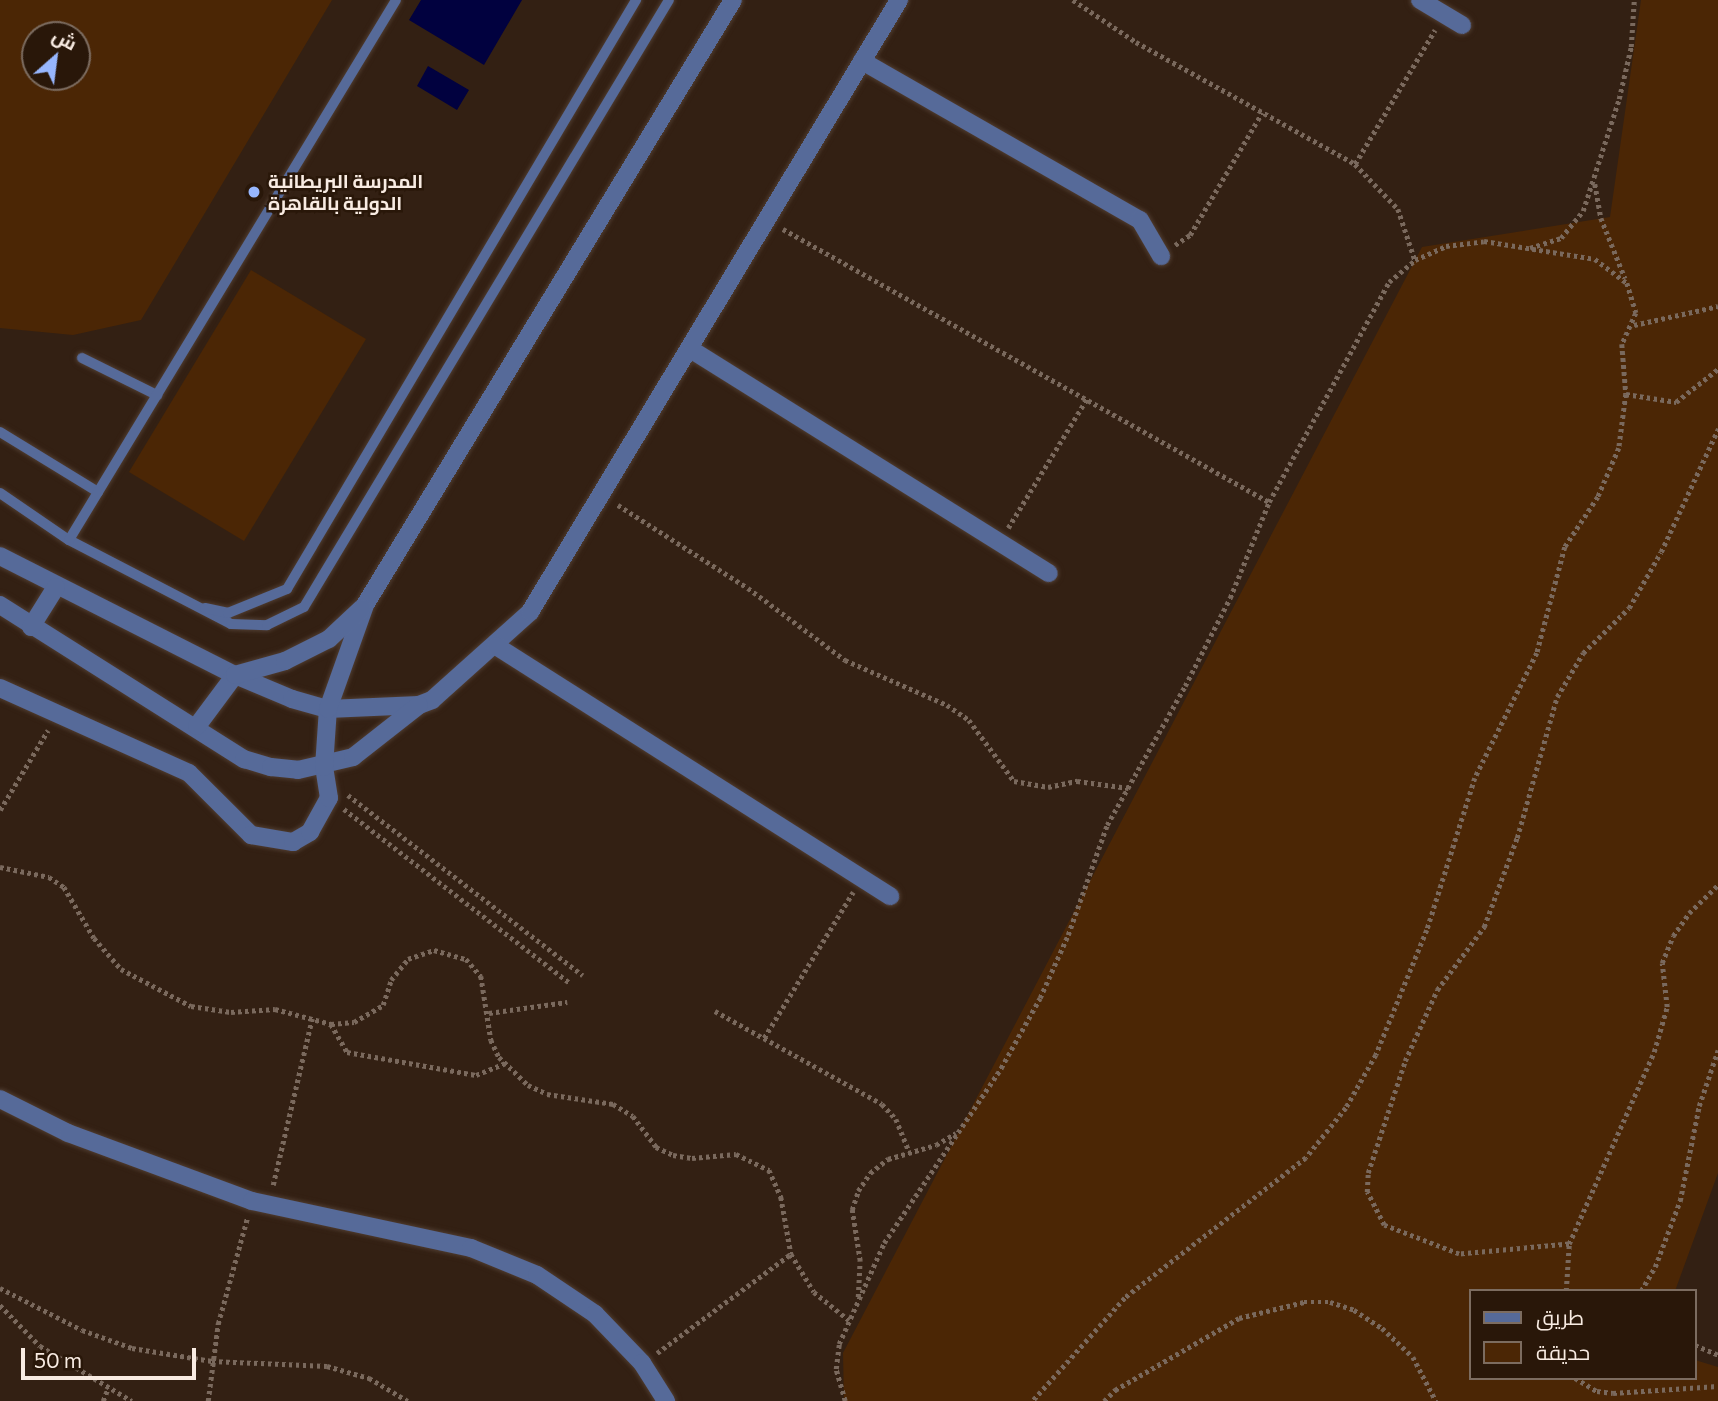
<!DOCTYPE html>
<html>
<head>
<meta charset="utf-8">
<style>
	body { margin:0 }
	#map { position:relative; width:1718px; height:1401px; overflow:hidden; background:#332013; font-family:Commissioner,Cairo,sans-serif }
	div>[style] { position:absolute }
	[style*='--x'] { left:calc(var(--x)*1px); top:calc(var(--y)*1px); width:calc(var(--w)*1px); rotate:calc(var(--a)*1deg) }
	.green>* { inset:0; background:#4b2605 }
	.water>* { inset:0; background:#01013f }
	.path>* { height:4.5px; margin-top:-2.25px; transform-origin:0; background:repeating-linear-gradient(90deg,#7a695d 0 3.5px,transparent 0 7px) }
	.roads { filter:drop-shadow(0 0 2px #4f3c30) drop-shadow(0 0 2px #4f3c30) }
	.service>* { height:10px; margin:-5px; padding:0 5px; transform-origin:5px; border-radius:5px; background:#566a99 }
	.minor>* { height:18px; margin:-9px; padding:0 9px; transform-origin:9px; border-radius:9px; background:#566a99 }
	.dots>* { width:19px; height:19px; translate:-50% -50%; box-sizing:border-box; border:4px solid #291709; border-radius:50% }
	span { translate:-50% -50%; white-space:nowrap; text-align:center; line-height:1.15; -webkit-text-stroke:5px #291709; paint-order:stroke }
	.poi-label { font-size:19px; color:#f8ebe2; font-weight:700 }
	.left { translate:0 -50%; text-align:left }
	.legend { position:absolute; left:1469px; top:1289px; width:228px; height:91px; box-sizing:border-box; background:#291709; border:2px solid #7c6c60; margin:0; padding:9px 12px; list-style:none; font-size:21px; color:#f8ebe2 }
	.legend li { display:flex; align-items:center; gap:14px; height:35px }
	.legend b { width:35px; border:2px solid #7c6c60 }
	.north { position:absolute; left:21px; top:21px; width:70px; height:70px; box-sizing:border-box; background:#291709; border:2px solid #7c6c60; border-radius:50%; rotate:28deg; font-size:19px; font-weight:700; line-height:28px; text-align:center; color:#f8ebe2 }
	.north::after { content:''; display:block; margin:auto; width:24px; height:32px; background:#97b6fd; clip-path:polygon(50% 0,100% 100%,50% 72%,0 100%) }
	.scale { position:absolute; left:21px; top:1348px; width:175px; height:32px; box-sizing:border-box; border:4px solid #f8ebe2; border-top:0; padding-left:9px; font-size:21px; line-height:24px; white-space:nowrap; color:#f8ebe2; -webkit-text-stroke:5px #291709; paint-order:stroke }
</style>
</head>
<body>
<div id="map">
	<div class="green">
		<div style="clip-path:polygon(evenodd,0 0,332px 0,141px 320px,73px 335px,0 328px,0 0,77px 35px,77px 77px,35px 77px,35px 35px,77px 35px)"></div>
		<div style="clip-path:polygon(1641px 0,1718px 0,1718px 1173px,1675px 1291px,1471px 1291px,1471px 1378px,1695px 1378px,1695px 1360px,1718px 1367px,1718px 1401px,844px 1401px,843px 1353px,1422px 247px,1610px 217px)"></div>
		<div style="clip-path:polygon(251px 270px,366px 339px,244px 541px,129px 472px)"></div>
	</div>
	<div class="water">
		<div style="clip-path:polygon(421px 0,522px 0,484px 65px,409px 20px)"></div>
		<div style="clip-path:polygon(428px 66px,469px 90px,457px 110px,417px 86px)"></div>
	</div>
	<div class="path">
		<div style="--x:1073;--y:0;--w:76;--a:33.7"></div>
		<div style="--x:1136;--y:42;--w:251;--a:29.1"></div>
		<div style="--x:1355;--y:164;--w:62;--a:46.3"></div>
		<div style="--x:1398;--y:209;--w:54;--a:71.6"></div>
		<div style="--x:1355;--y:164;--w:156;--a:-59.2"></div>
		<div style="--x:1595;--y:184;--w:35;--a:80"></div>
		<div style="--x:1601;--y:218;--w:65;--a:68.2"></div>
		<div style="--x:783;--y:229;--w:557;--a:29.32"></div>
		<div style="--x:1175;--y:245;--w:18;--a:-34"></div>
		<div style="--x:1190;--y:235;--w:142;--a:-59.5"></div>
		<div style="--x:1530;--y:248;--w:33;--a:-18"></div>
		<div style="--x:1561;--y:238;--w:35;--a:-51"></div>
		<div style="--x:1583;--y:211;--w:118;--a:-72.2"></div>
		<div style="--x:1619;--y:99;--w:53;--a:-77"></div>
		<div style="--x:1631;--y:47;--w:47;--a:-86.3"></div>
		<div style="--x:1634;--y:325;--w:86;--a:-12.7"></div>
		<div style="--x:1626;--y:394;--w:51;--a:9.1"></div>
		<div style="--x:1676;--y:402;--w:53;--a:-38.2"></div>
		<div style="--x:618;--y:505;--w:154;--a:32.6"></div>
		<div style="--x:748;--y:588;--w:121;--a:36.6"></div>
		<div style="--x:845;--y:660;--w:111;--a:23.8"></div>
		<div style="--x:947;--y:705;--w:27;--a:34"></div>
		<div style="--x:969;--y:720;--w:76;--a:53.6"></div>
		<div style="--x:1014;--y:781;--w:35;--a:10"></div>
		<div style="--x:1048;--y:787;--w:30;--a:-12"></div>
		<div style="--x:1077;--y:781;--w:52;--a:7.7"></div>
		<div style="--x:1008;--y:528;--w:153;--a:-58.6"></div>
		<div style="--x:348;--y:795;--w:296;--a:37.5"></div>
		<div style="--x:344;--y:809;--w:284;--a:37.6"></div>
		<div style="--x:0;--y:810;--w:93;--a:-59"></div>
		<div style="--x:0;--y:867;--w:50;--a:11.5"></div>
		<div style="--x:49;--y:877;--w:18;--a:34"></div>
		<div style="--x:64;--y:887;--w:59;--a:59.5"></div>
		<div style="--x:94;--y:938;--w:41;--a:48.9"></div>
		<div style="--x:121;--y:969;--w:79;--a:27.9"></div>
		<div style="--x:191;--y:1006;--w:40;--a:8.5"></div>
		<div style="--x:231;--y:1012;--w:44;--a:-3.9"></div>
		<div style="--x:275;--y:1009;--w:58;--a:15"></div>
		<div style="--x:331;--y:1024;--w:23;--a:-5"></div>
		<div style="--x:354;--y:1022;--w:34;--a:-30"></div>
		<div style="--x:383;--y:1005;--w:26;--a:-72"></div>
		<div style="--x:391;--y:980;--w:27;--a:-51"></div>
		<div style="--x:408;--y:959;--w:28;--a:-19"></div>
		<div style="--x:434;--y:950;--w:33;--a:16"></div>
		<div style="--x:466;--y:959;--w:23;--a:49"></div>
		<div style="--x:481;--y:976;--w:65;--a:81.1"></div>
		<div style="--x:491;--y:1040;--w:19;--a:65"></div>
		<div style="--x:499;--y:1057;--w:40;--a:44"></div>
		<div style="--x:528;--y:1085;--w:21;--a:25"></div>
		<div style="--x:547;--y:1094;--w:67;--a:8.6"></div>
		<div style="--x:613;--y:1104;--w:23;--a:31"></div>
		<div style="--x:633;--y:1116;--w:39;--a:53"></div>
		<div style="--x:656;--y:1147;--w:19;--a:25"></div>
		<div style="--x:673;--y:1155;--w:19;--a:9"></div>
		<div style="--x:692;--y:1158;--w:44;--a:-5.2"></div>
		<div style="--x:736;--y:1154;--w:37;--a:26"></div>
		<div style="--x:769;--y:1170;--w:30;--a:66"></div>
		<div style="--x:781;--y:1197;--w:58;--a:80"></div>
		<div style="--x:791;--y:1254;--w:44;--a:58.8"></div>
		<div style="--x:814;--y:1292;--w:45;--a:38.7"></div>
		<div style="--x:715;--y:1011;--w:191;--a:29.1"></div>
		<div style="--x:882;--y:1104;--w:21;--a:47"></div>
		<div style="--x:896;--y:1119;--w:35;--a:68"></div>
		<div style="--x:489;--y:1013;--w:79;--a:-8"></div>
		<div style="--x:331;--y:1024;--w:32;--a:60"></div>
		<div style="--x:347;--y:1052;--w:131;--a:10.1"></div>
		<div style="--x:476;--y:1075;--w:31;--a:-22"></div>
		<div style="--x:764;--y:1038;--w:171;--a:-58.6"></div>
		<div style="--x:273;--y:1185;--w:171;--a:-76.8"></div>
		<div style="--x:1569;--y:1244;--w:110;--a:174.8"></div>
		<div style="--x:1459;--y:1254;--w:80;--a:-158.9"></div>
		<div style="--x:1384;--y:1225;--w:37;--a:-117"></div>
		<div style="--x:1367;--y:1192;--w:19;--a:-87"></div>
		<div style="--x:1368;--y:1173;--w:118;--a:-71.7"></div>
		<div style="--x:1405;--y:1061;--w:78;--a:-65.7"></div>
		<div style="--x:1437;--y:990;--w:79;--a:-53.3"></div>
		<div style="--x:1484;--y:927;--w:95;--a:-69.7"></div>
		<div style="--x:1517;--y:838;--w:147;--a:-74.2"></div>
		<div style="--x:1557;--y:697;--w:51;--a:-59.4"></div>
		<div style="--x:1583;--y:653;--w:64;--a:-44.4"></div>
		<div style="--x:1629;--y:608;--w:64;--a:-60.3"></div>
		<div style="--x:1661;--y:552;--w:136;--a:-65.1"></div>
		<div style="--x:0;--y:1288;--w:92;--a:27.1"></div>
		<div style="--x:82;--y:1330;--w:53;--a:19.8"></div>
		<div style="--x:132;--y:1348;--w:81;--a:9.2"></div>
		<div style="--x:212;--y:1361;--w:115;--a:2.5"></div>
		<div style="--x:327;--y:1366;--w:44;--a:15.9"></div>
		<div style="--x:369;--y:1378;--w:45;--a:30.5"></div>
		<div style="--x:1566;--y:1291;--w:47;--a:-86.3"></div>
		<div style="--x:1569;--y:1244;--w:210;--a:-66.1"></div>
		<div style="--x:1654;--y:1052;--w:47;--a:-73.9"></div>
		<div style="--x:1667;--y:1007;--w:44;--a:-96.5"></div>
		<div style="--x:1662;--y:963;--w:29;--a:-68"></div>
		<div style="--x:1673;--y:936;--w:28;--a:-55"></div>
		<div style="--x:1689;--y:913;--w:40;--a:-44"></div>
		<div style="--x:1641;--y:1291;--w:28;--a:-60"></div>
		<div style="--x:1655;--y:1267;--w:71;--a:-69.3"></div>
		<div style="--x:1680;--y:1201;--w:97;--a:-78.7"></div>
		<div style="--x:1699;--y:1106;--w:59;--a:-71.3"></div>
		<div style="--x:858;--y:1297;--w:36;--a:-87"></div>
		<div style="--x:860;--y:1261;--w:52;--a:-98.9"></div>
		<div style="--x:852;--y:1210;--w:20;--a:-72"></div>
		<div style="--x:858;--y:1191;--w:22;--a:-56"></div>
		<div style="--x:870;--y:1173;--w:23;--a:-38"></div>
		<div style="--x:888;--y:1159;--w:50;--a:-16.3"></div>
		<div style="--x:936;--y:1145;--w:23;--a:-31"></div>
		<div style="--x:0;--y:1305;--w:57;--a:45.7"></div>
		<div style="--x:40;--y:1346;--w:107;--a:30.9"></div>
		<div style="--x:1695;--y:1345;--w:25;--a:23"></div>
		<div style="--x:657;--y:1353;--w:167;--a:-36.5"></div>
		<div style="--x:1575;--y:1378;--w:26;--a:31"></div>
		<div style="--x:1597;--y:1391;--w:16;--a:7"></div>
		<div style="--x:1613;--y:1393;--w:105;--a:-3.8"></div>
		<div style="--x:103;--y:1401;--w:14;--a:-69"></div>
		<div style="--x:208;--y:1401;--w:78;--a:-82.6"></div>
		<div style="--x:218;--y:1324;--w:109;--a:-74.6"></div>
		<div style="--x:845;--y:1401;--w:33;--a:-106"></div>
		<div style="--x:836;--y:1369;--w:25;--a:-83"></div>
		<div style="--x:839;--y:1344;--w:111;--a:-66"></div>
		<div style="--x:884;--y:1243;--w:211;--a:-56.2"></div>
		<div style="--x:1001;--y:1068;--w:80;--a:-60.9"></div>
		<div style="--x:1040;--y:998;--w:69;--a:-66"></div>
		<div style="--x:1068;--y:935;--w:117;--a:-70.5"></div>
		<div style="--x:1107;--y:825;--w:159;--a:-60.7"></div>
		<div style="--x:1185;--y:686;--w:99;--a:-62.9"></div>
		<div style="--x:1230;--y:598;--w:104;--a:-67.9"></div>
		<div style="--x:1269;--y:502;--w:251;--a:-61.4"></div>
		<div style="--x:1389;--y:282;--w:34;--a:-40"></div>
		<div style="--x:1415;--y:260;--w:34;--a:-24"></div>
		<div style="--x:1446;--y:246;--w:38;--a:-7"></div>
		<div style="--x:1484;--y:241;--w:112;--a:9.2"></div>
		<div style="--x:1595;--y:259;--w:40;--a:37"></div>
		<div style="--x:1627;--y:283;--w:31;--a:73"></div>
		<div style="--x:1636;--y:313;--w:34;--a:114"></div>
		<div style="--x:1622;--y:344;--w:50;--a:85.4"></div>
		<div style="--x:1626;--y:394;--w:54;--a:97.4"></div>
		<div style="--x:1619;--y:448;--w:53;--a:113.2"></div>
		<div style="--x:1598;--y:497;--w:60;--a:123.4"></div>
		<div style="--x:1565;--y:547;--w:110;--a:104.8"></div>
		<div style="--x:1537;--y:653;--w:140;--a:116.4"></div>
		<div style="--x:1475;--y:778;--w:159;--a:107.5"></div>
		<div style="--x:1427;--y:930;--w:135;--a:112.2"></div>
		<div style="--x:1376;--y:1055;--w:61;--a:119.5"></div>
		<div style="--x:1346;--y:1108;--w:64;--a:128.7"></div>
		<div style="--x:1306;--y:1158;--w:229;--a:142.3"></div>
		<div style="--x:1125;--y:1298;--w:138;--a:131.8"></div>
		<div style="--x:1104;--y:1401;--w:16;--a:-45"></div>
		<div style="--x:1115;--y:1390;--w:143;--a:-30.1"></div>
		<div style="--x:1239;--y:1318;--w:67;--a:-13.8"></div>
		<div style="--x:1304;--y:1302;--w:26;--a:0"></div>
		<div style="--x:1330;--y:1302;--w:25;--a:18"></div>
		<div style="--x:1354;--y:1310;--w:33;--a:33"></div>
		<div style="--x:1382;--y:1328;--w:42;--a:43.1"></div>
		<div style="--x:1413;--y:1357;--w:50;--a:62.4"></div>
	</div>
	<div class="roads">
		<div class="service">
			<div style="--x:82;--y:358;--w:84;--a:26.3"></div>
			<div style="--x:0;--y:432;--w:115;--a:31.5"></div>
			<div style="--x:0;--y:493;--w:83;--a:34.3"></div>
			<div style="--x:69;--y:540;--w:182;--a:27.4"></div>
			<div style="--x:231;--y:624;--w:36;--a:2"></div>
			<div style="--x:267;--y:625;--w:41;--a:-25.9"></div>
			<div style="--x:304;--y:607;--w:708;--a:-58.98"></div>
			<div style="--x:69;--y:540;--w:631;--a:-58.8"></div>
			<div style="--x:205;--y:608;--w:24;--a:12"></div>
			<div style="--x:228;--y:613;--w:64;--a:-22.1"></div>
			<div style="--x:287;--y:589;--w:685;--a:-59.35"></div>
		</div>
		<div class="minor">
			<div style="--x:1420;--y:0;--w:49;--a:30.8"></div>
			<div style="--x:862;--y:61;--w:320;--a:29.8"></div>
			<div style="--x:1140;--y:220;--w:42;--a:59.7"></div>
			<div style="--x:690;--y:349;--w:423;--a:32"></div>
			<div style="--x:0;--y:556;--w:263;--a:26.9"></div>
			<div style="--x:235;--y:675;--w:62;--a:22.8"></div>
			<div style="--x:292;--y:699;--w:37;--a:16"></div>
			<div style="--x:328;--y:709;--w:91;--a:-2.5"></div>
			<div style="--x:419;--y:705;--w:14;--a:-21"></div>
			<div style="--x:432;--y:700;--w:132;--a:-41.9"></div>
			<div style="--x:530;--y:612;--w:715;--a:-58.91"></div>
			<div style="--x:0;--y:605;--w:289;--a:32.3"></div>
			<div style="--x:244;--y:759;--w:28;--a:17"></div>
			<div style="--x:271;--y:767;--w:27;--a:6"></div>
			<div style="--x:298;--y:770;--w:57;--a:-13.3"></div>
			<div style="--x:353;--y:757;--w:84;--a:-38.2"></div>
			<div style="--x:31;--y:627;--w:47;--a:-58"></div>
			<div style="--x:496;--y:646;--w:467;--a:32.4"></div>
			<div style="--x:0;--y:688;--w:207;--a:24.2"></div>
			<div style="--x:189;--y:773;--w:88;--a:45"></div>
			<div style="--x:251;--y:835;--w:43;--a:9.5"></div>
			<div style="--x:293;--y:842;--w:20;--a:-30"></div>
			<div style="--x:310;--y:832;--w:39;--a:-61"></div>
			<div style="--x:329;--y:798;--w:31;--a:-99"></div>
			<div style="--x:324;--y:767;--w:58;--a:-86.1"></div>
			<div style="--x:328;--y:709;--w:110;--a:-70.4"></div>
			<div style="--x:365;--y:605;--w:708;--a:-58.69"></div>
			<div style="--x:197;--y:726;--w:64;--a:-53.3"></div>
			<div style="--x:235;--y:675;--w:52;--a:-15.6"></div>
			<div style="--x:285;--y:661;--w:49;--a:-26.6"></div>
			<div style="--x:329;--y:639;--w:45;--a:-43.2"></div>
			<div style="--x:0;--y:1099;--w:76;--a:26.6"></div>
			<div style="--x:68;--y:1133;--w:196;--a:20.3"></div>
			<div style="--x:252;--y:1201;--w:224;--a:12.1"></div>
			<div style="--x:471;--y:1248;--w:71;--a:22.2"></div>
			<div style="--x:537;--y:1275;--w:70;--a:33.9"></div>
			<div style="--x:595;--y:1314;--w:68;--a:46.2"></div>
			<div style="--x:642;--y:1363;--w:45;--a:57.7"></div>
		</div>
	</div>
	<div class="dots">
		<div style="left:254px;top:192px;background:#97b6fd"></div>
	</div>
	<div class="poi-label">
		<span class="left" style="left:268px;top:192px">المدرسة البريطانية<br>الدولية بالقاهرة</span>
	</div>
	<ul class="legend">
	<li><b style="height:9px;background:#566a99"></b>طريق</li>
	<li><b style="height:19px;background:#4b2605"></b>حديقة</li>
	</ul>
	<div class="north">ش</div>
	<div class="scale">50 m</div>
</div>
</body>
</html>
